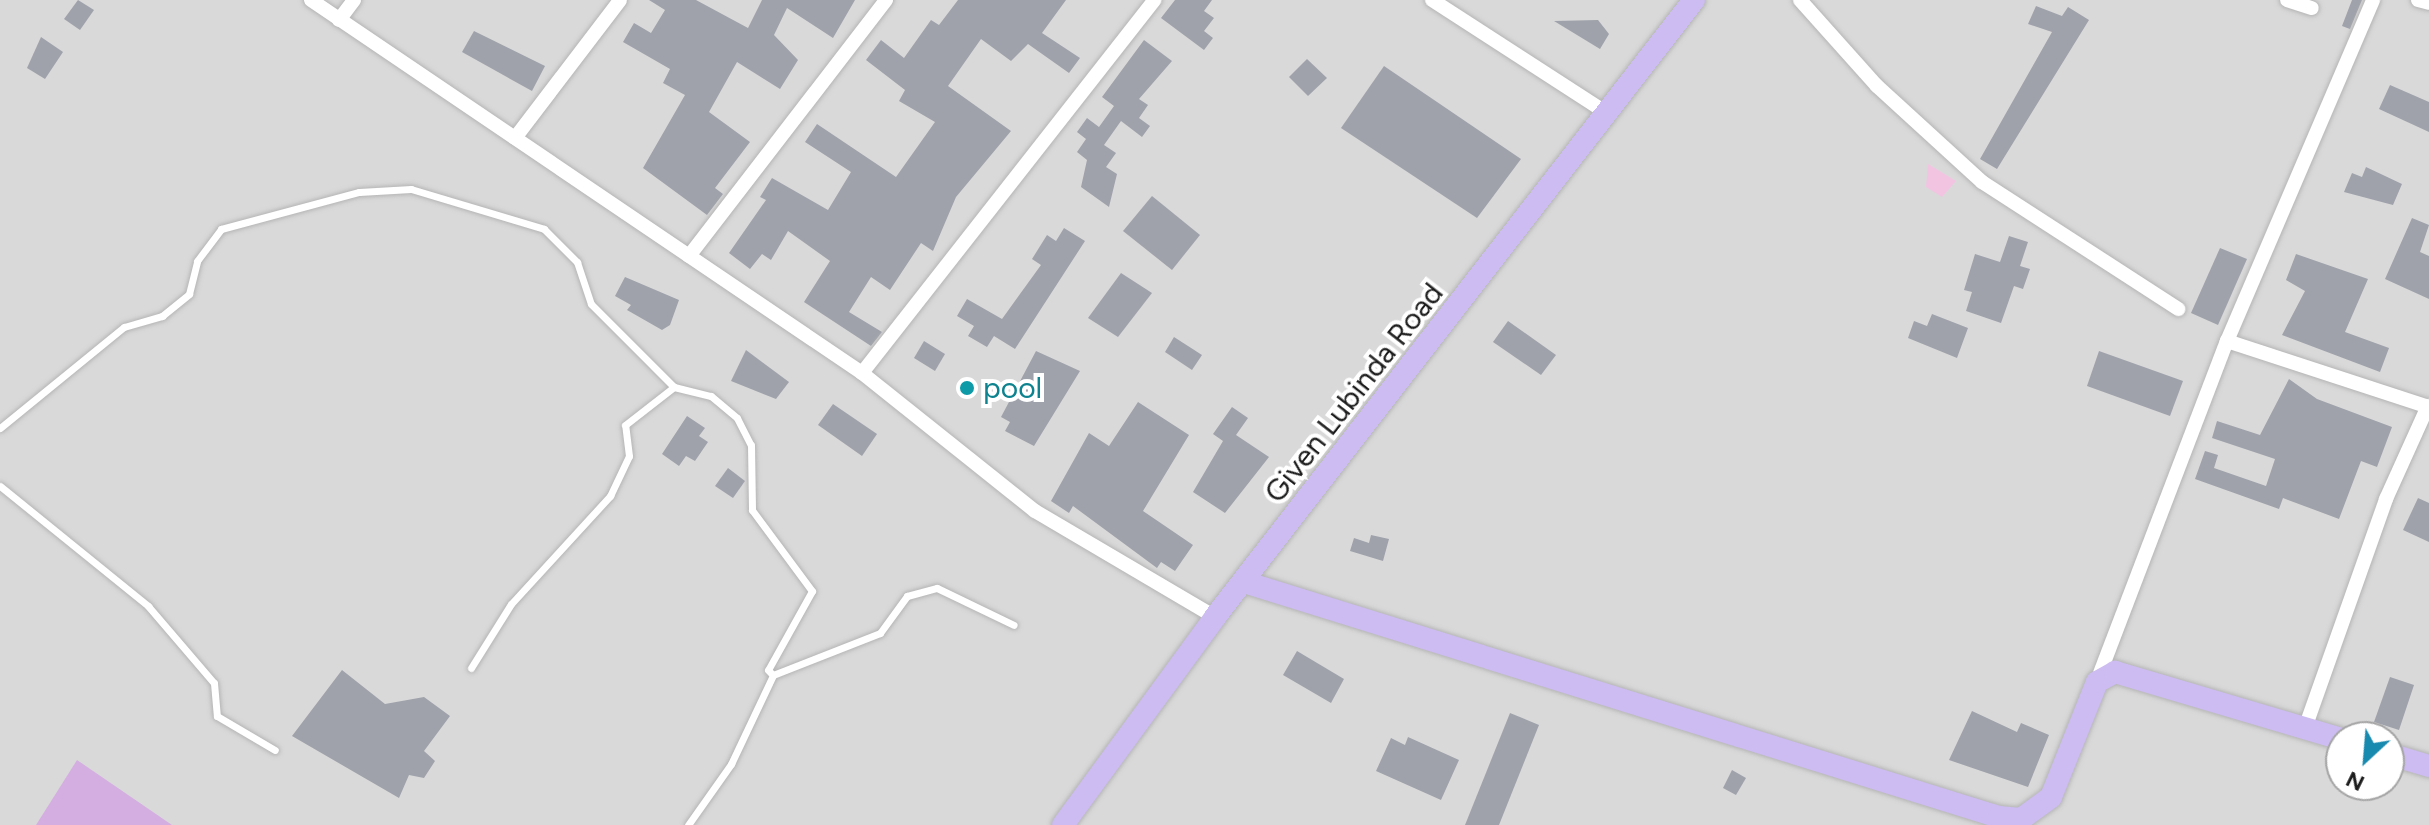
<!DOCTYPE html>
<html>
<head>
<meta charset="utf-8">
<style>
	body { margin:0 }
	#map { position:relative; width:2429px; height:825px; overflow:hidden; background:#e2e3ec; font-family:Figtree,sans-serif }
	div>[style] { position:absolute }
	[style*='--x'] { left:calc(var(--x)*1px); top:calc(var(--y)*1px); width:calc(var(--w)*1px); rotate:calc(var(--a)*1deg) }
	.residential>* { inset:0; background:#d9d9da }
	.grass>* { inset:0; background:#d4aee0 }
	.park>* { inset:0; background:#f2c4e2 }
	.building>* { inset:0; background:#9fa2aa }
	.roads { filter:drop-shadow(0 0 2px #b5b5b5) drop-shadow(0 0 2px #b5b5b5) }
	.lane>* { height:7px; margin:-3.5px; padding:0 3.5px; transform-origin:3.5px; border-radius:3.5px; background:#fff }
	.street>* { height:14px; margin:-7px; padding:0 7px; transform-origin:7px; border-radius:7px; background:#fff }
	.secondary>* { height:22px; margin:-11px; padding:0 11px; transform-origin:11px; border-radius:11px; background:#ccbcf1 }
	.dots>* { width:22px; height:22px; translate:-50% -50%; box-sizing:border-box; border:4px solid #fff; border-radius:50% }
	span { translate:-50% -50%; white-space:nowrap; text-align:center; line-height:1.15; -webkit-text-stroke:8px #fff; paint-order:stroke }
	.culture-label { font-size:30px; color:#0d838f }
	.left { translate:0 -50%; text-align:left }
	.street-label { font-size:30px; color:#1c1c1c }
	.north { position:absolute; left:2325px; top:721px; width:80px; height:80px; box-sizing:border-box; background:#fff; border:2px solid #a4a4a4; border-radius:50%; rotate:206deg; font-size:22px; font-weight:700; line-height:32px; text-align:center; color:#1c1c1c }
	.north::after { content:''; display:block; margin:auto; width:28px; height:36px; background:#1889af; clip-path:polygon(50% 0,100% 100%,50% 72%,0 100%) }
</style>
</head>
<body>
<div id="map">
	<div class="residential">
		<div style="clip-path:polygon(evenodd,0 0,2429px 0,2429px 825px,0 825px,0 0,2341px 737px,2389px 737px,2389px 785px,2341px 785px,2341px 737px)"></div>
	</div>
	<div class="grass">
		<div style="clip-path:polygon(77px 760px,172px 825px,36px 825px)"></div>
	</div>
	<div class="park">
		<div style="clip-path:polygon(1928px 164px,1956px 181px,1942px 197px,1926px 187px)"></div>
	</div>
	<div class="building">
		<div style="clip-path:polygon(78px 0,94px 10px,80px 30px,64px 19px)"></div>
		<div style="clip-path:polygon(649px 0,696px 0,748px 28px,762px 0,855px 0,833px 38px,787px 8px,774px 35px,798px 60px,780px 89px,737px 62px,709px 112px,750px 142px,715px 188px,723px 194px,707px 215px,643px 168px,685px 95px,663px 83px,670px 69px,623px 42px,634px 23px,651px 33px,665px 10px)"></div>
		<div style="clip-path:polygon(958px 0,1066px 0,1042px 33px,1080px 58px,1069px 73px,1028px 44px,1011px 61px,981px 39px,948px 86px,1011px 131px,956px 197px,933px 251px,921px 243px,890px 290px,871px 277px,849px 312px,882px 332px,871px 346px,804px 302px,830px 261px,788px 231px,771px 260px,762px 254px,750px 269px,729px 253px,766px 200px,760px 197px,772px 178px,828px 210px,851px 172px,805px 142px,817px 124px,896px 177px,935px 122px,899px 101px,905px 90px,866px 60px,881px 40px,904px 58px,931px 20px,939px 25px)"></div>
		<div style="clip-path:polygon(1175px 0,1212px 0,1204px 11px,1214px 18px,1204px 31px,1213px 38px,1204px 50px,1161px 18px)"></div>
		<div style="clip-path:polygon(2352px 0,2362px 0,2350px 29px,2342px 26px)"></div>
		<div style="clip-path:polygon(2036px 6px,2062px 16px,2068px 7px,2089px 20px,1997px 169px,1980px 159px,2052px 32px,2028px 24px)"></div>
		<div style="clip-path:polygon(1598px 20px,1609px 34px,1600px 49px,1554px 21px)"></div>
		<div style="clip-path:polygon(474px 31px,545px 66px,532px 91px,462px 52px)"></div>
		<div style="clip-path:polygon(41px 37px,63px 52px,45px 79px,27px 68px)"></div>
		<div style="clip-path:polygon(1144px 40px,1172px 61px,1139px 99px,1148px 105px,1139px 118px,1150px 126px,1142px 137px,1121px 121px,1104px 145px,1116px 153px,1106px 167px,1117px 174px,1109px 207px,1081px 187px,1087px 160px,1077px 152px,1086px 139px,1077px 132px,1087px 118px,1099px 127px,1114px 106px,1102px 97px)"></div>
		<div style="clip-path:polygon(1307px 59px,1327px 78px,1308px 96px,1289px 77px)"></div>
		<div style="clip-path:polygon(1384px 66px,1521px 159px,1477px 218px,1341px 128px)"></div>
		<div style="clip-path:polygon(2390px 85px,2429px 102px,2429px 132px,2379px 109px)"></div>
		<div style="clip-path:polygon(2366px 167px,2402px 184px,2393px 205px,2344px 192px,2352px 173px,2362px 177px)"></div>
		<div style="clip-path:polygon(1152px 196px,1200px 235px,1172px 270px,1123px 231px)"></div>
		<div style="clip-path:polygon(2412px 218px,2429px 225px,2420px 252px,2429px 256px,2429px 299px,2385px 279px)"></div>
		<div style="clip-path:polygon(1064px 228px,1085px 241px,1015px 349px,994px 336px,987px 347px,968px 336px,974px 326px,957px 316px,967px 299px,1002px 319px,1041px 265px,1032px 259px,1047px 235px,1056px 241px)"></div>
		<div style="clip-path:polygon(2009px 236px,2028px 242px,2020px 266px,2030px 269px,2023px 289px,2014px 286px,2001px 323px,1966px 311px,1972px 292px,1964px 290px,1975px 254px,2000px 262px)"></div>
		<div style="clip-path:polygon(2220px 248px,2247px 259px,2218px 325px,2191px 313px)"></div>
		<div style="clip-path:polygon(2296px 254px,2368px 279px,2345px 332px,2389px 348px,2380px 372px,2282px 335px,2305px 291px,2286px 280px)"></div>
		<div style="clip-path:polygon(1121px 273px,1152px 293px,1118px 337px,1088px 318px)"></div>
		<div style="clip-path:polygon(625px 277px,679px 300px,670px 325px,662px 330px,627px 310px,631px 305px,615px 296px)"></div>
		<div style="clip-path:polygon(1932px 314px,1968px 328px,1957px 358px,1908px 338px,1914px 321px,1927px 326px)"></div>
		<div style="clip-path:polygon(1508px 321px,1556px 355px,1541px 375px,1493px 342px)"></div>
		<div style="clip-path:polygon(1174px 337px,1202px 355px,1192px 370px,1165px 352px)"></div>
		<div style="clip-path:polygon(924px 341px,945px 354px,935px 371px,914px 358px)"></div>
		<div style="clip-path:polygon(746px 350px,789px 382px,776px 399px,731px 381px)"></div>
		<div style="clip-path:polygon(1036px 351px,1080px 371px,1034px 446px,1005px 431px,1010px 422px,1001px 417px)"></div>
		<div style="clip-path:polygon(2099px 351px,2183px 381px,2170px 416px,2087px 386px)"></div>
		<div style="clip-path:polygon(2289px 379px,2317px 399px,2392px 427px,2377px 467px,2361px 461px,2339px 519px,2283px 498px,2279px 509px,2195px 479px,2205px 451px,2218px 455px,2214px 468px,2266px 486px,2275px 459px,2212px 438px,2217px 421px,2260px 435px)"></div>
		<div style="clip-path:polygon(1138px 402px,1189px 435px,1143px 511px,1193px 545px,1175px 571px,1161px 562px,1157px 568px,1073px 506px,1069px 513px,1051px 501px,1089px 433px,1109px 446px)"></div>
		<div style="clip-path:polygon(833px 404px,877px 434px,862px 456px,818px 425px)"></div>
		<div style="clip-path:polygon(1232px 407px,1248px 418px,1236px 435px,1269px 457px,1225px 513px,1193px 492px,1223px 441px,1213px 434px)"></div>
		<div style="clip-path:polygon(687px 416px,705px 428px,699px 436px,708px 442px,695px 461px,686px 456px,679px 466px,662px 454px)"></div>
		<div style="clip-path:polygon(728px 468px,745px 481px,733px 498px,715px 486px)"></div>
		<div style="clip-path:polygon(2418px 498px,2429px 503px,2429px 542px,2403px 530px)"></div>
		<div style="clip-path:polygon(1371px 535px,1389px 539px,1383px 561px,1350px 551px,1354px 538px,1369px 543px)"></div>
		<div style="clip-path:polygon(1297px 651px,1344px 679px,1331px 703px,1283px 675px)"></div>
		<div style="clip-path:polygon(342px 670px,385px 704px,424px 697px,450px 716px,424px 751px,435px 761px,424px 778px,409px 775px,399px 798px,292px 736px)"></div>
		<div style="clip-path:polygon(2390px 677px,2414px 685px,2399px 730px,2374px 722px)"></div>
		<div style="clip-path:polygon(1972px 711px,2017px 732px,2021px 723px,2049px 735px,2028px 787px,1949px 760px)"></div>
		<div style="clip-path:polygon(1510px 713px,1539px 725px,1499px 825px,1465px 825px)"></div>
		<div style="clip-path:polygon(1408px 737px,1459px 760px,1441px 800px,1376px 771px,1391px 738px,1405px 745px)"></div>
		<div style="clip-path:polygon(1732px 770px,1746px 778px,1736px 795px,1723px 788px)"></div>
	</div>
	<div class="roads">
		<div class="lane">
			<div style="--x:0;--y:428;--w:160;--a:-39.2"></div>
			<div style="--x:124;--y:327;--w:40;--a:-16"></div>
			<div style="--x:162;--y:316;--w:35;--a:-39"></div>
			<div style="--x:189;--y:294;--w:34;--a:-76"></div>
			<div style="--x:197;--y:261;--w:40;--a:-53"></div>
			<div style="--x:221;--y:229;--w:143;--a:-15"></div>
			<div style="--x:359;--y:192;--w:52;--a:-3.3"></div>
			<div style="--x:411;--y:189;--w:139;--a:16.7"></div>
			<div style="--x:544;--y:229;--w:47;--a:45"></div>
			<div style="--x:577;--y:262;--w:44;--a:71.6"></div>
			<div style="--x:591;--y:304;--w:117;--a:45"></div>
			<div style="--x:674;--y:387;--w:38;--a:14"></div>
			<div style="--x:711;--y:396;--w:34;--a:40"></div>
			<div style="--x:737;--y:418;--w:30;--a:63"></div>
			<div style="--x:751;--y:445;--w:65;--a:89.1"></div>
			<div style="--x:752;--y:510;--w:101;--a:53.5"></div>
			<div style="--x:812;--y:591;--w:90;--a:119.1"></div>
			<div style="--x:768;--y:670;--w:7;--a:45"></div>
			<div style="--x:0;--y:486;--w:191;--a:39"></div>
			<div style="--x:148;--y:606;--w:101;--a:49.4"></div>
			<div style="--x:214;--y:683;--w:33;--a:85"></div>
			<div style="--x:217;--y:716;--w:67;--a:30.4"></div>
			<div style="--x:471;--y:668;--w:75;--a:-58"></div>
			<div style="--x:511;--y:604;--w:147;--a:-47.5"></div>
			<div style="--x:610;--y:496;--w:44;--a:-64.6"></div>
			<div style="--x:629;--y:456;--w:31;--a:-97"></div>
			<div style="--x:625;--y:425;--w:62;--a:-37.8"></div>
			<div style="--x:688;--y:825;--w:75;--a:-54.8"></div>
			<div style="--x:731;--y:764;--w:98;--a:-64.7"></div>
			<div style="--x:773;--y:675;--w:115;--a:-21.4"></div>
			<div style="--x:880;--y:633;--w:46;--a:-53.9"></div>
			<div style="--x:907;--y:596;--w:31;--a:-15"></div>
			<div style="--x:937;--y:588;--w:85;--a:25.7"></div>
		</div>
		<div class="street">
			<div style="--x:311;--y:0;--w:665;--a:34.1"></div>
			<div style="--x:862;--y:373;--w:221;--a:38.6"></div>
			<div style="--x:1035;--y:511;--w:209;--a:30.5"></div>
			<div style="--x:1432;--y:0;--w:206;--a:32.9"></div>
			<div style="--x:1800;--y:0;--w:115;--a:48.2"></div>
			<div style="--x:1877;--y:86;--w:142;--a:42.4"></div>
			<div style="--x:1982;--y:182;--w:234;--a:32.9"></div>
			<div style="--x:2287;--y:0;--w:26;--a:18"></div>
			<div style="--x:2418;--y:0;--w:11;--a:15"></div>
			<div style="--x:339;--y:20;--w:25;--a:-53"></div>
			<div style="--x:515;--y:138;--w:173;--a:-52.7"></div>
			<div style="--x:689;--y:256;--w:323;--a:-52.4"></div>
			<div style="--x:2227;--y:341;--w:213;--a:18.1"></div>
			<div style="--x:862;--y:373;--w:474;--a:-51.9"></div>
			<div style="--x:2097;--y:681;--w:364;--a:-69.1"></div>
			<div style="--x:2227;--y:341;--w:371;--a:-66.8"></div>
			<div style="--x:2305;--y:728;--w:243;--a:-70.5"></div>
			<div style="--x:2386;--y:499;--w:102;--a:-65.7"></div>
		</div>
		<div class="secondary">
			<div style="--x:1244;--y:582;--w:791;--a:17.29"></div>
			<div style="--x:1999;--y:817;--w:22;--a:5"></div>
			<div style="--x:2021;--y:819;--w:37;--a:-36"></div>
			<div style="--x:2051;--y:797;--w:124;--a:-68.2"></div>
			<div style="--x:2097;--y:682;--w:21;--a:-29"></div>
			<div style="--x:2115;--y:672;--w:236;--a:16.5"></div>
			<div style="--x:2389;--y:754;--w:42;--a:16.7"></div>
			<div style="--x:1063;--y:825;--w:258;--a:-53.8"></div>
			<div style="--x:1215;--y:617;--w:781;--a:-52.18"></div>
		</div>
	</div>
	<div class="dots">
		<div style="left:967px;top:388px;background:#0f9aa8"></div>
	</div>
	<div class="culture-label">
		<span class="left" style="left:983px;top:388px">pool</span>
	</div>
	<div class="street-label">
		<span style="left:1354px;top:393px;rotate:-52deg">Given Lubinda Road</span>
	</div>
	<div class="north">N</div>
</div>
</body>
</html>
